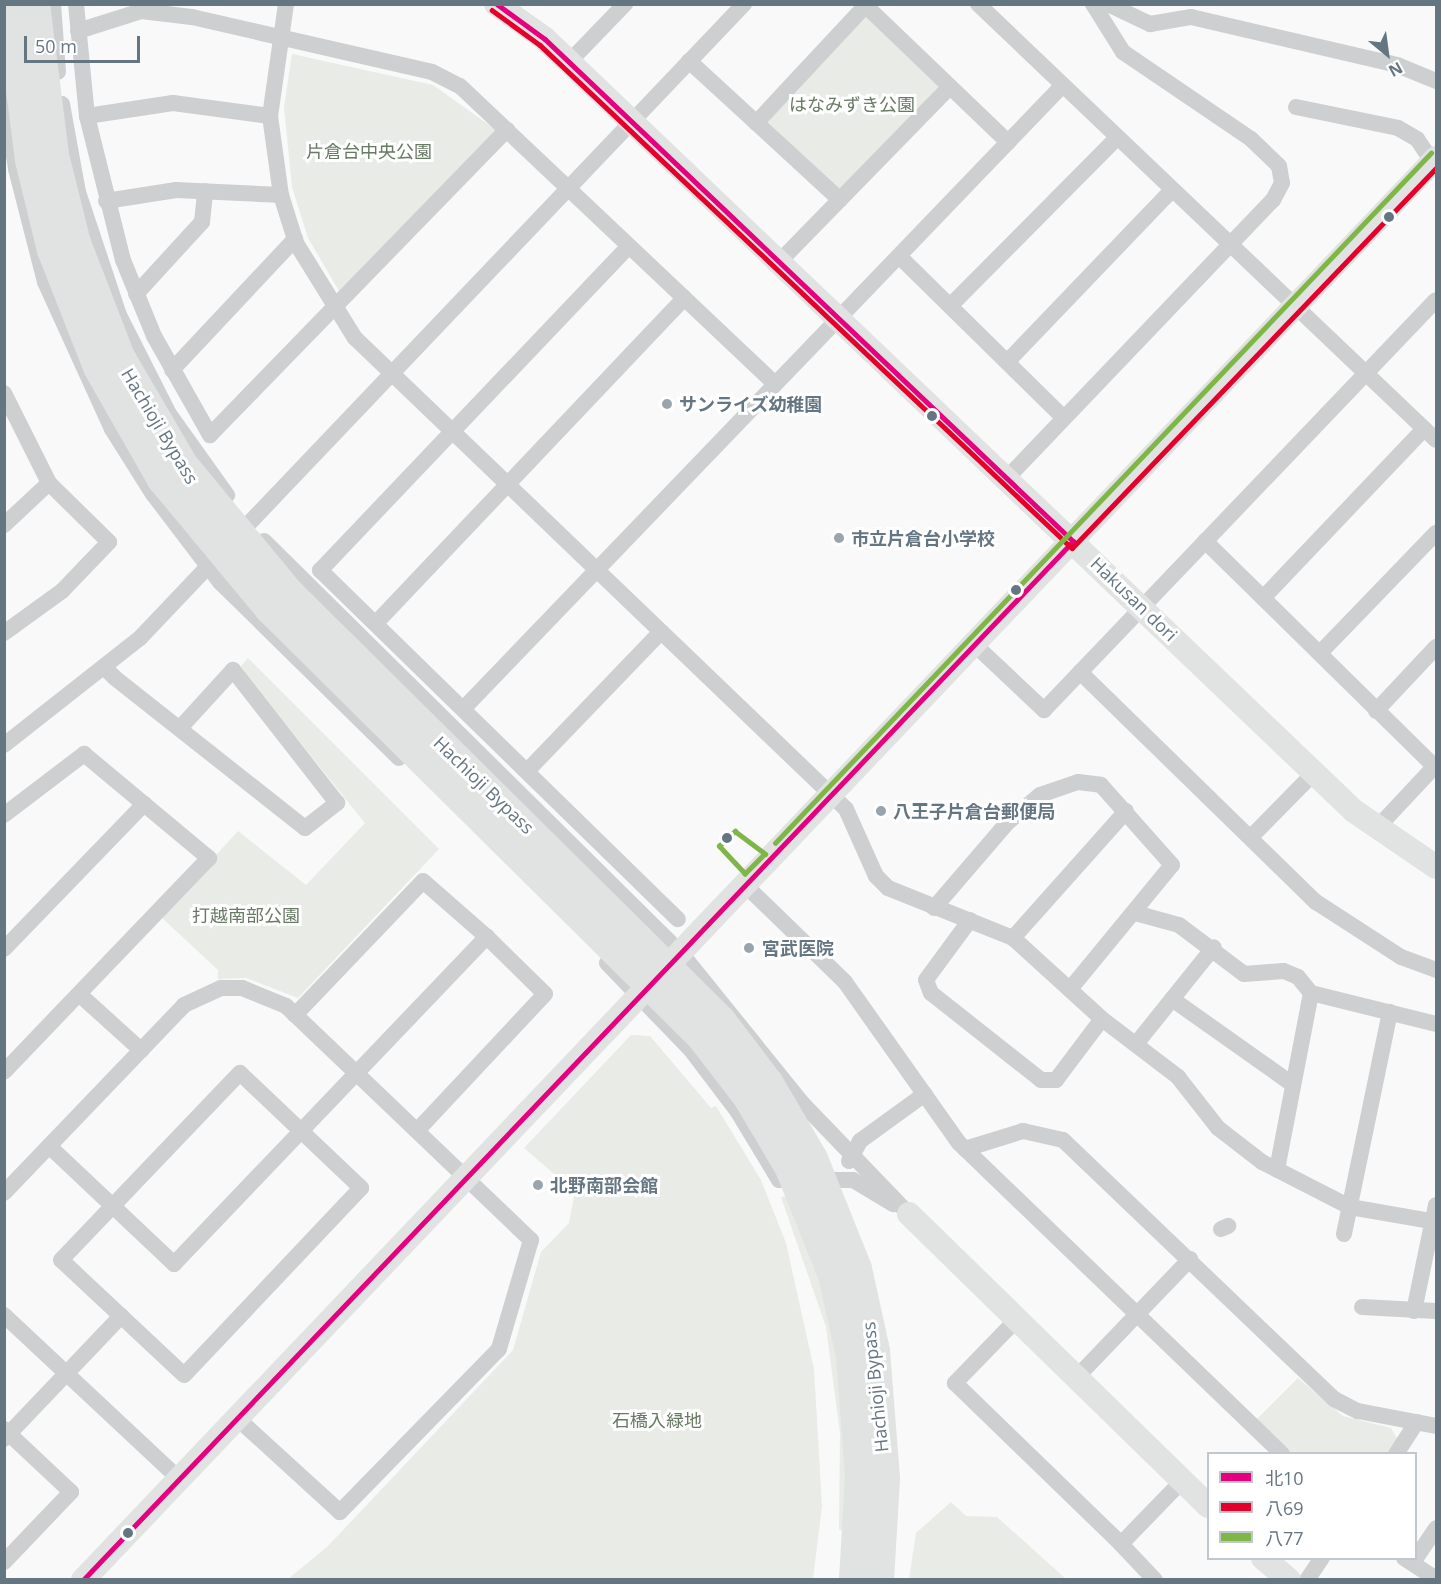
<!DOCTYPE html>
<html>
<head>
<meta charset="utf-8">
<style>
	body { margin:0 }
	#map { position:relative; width:1441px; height:1584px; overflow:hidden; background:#f9f9f9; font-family:"Open Sans","Noto Sans JP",sans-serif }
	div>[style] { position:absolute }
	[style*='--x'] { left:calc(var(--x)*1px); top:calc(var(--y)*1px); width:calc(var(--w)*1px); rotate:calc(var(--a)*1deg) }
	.green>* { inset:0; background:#e8ebe6 }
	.street>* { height:16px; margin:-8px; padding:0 8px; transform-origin:8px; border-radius:8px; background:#cecfd0 }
	.secondary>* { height:24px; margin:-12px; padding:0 12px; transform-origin:12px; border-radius:12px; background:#e1e2e2 }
	.highway>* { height:32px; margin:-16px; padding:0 16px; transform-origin:16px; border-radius:16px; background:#e1e2e2 }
	.bus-1>* { height:4.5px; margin:-2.25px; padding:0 2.25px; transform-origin:2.25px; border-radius:2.25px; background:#e5007d }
	.bus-2>* { height:4.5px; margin:-2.25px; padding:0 2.25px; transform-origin:2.25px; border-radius:2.25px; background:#e4002b }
	.bus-3>* { height:4.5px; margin:-2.25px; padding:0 2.25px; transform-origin:2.25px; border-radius:2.25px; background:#7fb746 }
	.dots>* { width:16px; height:16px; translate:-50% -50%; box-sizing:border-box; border:3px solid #fff; border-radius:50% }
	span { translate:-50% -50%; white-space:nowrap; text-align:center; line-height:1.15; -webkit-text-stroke:6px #fff; paint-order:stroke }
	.park-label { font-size:18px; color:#687a64 }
	.poi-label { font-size:18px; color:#657683; font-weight:700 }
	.left { translate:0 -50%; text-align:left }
	.street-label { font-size:18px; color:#657683 }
	.frame { position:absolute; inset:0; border:6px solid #657683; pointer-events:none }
	.legend { position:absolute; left:1207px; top:1452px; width:210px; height:108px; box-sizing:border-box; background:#fff; border:2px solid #c1c8cd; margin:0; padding:8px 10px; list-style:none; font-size:18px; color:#657683 }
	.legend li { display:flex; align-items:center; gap:12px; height:30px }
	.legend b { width:30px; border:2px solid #c1c8cd }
	.north { position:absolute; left:1357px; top:24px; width:60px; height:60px; -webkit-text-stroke:4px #fff; paint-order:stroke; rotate:151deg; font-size:16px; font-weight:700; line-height:24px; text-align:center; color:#657683 }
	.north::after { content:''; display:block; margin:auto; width:21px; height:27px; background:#657683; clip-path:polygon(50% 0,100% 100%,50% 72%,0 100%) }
	.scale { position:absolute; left:24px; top:36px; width:116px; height:27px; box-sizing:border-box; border:3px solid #657683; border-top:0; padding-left:8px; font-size:18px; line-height:21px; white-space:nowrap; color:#657683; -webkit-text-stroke:4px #fff; paint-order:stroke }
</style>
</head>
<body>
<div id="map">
	<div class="green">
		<div style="clip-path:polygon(865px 14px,940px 86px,841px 190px,765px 121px)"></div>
		<div style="clip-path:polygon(292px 54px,433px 85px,496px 130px,339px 291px,308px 238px,292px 187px,284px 107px)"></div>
		<div style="clip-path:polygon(248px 658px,439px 849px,298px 998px,246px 978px,218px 979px,218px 970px,160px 916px,238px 831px,306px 885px,365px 823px,249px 679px,241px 666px)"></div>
		<div style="clip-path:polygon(631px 1035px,650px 1036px,711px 1108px,716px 1106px,761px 1180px,786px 1243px,814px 1369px,822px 1506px,813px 1579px,288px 1579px,328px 1546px,513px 1350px,541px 1252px,569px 1223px,575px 1192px,524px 1148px)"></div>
		<div style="clip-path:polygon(789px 1196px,837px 1324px,851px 1531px,839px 1530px,840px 1433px,826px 1327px,781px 1197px)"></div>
		<div style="clip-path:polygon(1298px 1378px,1343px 1416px,1391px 1428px,1398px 1440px,1389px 1453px,1285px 1453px,1253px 1423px)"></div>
		<div style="clip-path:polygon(951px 1502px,966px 1516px,997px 1517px,1066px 1579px,909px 1579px,916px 1533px)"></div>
	</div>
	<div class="street">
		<div style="--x:53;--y:4;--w:68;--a:85.8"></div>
		<div style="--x:76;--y:4;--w:113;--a:84.4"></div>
		<div style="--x:87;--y:116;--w:148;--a:76"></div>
		<div style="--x:123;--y:260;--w:82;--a:67.8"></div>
		<div style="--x:154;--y:336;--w:114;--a:60.5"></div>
		<div style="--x:210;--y:435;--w:426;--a:-45.8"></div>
		<div style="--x:286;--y:4;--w:113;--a:98.1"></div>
		<div style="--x:270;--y:116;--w:80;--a:82.1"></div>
		<div style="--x:281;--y:195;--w:50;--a:72.6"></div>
		<div style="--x:296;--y:243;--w:112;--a:58.2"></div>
		<div style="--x:355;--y:338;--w:680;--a:43.81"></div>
		<div style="--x:846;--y:809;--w:73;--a:65.9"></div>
		<div style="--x:876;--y:876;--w:17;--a:45"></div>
		<div style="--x:888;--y:888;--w:135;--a:21.8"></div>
		<div style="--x:1013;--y:938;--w:120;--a:42.3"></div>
		<div style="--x:1102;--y:1019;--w:96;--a:37.3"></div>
		<div style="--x:1178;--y:1077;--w:65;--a:51.9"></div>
		<div style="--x:1218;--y:1128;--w:56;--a:37.7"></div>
		<div style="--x:1262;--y:1162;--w:99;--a:27.1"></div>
		<div style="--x:1350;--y:1207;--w:87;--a:9.9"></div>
		<div style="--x:978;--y:4;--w:632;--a:43.59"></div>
		<div style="--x:1108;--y:4;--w:47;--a:25.5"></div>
		<div style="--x:1150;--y:24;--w:42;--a:-9.7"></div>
		<div style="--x:1191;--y:17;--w:212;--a:13.1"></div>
		<div style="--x:1397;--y:65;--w:42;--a:22.3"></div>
		<div style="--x:866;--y:6;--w:197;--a:43.8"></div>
		<div style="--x:78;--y:31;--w:66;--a:-17.6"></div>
		<div style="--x:141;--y:11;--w:51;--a:6.7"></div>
		<div style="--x:192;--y:17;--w:246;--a:12.9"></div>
		<div style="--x:432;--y:72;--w:31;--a:27"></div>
		<div style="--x:460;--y:86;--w:434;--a:43.4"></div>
		<div style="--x:689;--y:61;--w:205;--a:42.6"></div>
		<div style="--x:569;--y:62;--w:81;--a:-46"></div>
		<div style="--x:4;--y:92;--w:78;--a:81.1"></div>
		<div style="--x:16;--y:169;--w:117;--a:75.6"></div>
		<div style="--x:45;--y:282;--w:162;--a:65.5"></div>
		<div style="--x:112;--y:429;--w:77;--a:57.8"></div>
		<div style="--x:153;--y:494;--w:111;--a:52.7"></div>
		<div style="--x:220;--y:582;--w:251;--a:44.5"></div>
		<div style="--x:62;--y:104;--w:89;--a:79.7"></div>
		<div style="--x:78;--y:192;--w:130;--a:71.6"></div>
		<div style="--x:119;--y:315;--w:111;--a:63.2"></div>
		<div style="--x:169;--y:414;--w:100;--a:54.4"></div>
		<div style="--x:1296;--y:107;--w:104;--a:11.6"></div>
		<div style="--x:1398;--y:128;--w:22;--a:30"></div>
		<div style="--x:1417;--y:139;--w:34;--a:56"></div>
		<div style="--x:87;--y:116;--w:87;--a:-8.6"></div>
		<div style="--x:173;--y:103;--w:98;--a:7.6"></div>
		<div style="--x:756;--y:123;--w:163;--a:-47"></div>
		<div style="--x:106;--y:201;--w:71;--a:-8.9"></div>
		<div style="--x:176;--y:190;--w:105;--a:2.7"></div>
		<div style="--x:629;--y:246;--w:448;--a:133.6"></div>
		<div style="--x:320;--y:570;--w:500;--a:44.3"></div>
		<div style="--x:899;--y:256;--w:230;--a:44.5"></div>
		<div style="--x:779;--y:262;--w:245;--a:-45.7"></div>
		<div style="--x:136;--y:294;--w:98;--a:-47.5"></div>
		<div style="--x:202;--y:222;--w:31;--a:-84"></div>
		<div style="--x:950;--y:306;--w:238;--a:-45.2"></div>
		<div style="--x:1007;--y:362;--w:238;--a:-46.2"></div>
		<div style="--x:172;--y:370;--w:180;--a:-46.8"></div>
		<div style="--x:4;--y:393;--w:101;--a:63.4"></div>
		<div style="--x:49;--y:483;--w:62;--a:137"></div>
		<div style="--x:1007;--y:478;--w:385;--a:-46.3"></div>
		<div style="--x:1273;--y:200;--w:19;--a:-62"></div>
		<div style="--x:1282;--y:183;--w:17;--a:-100"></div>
		<div style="--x:1279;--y:166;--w:39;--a:-136"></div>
		<div style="--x:1251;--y:139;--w:155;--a:-145.8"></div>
		<div style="--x:1123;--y:52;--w:57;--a:-122"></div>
		<div style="--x:235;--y:538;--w:738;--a:-46.37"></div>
		<div style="--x:264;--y:541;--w:586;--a:44.65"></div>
		<div style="--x:681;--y:953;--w:194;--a:51.1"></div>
		<div style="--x:803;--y:1104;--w:153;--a:46.1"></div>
		<div style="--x:1205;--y:541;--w:324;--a:44.5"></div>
		<div style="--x:1263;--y:598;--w:232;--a:-46.4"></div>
		<div style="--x:376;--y:623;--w:448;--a:-46.5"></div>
		<div style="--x:4;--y:633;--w:72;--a:-35.9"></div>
		<div style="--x:62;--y:591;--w:68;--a:-46.2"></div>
		<div style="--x:109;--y:542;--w:84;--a:-135.5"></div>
		<div style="--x:975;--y:645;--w:95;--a:43.3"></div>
		<div style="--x:1044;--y:710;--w:567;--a:-46.29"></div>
		<div style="--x:1320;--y:653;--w:167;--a:-46"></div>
		<div style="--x:105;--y:668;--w:14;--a:45"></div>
		<div style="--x:115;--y:678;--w:242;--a:38.3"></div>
		<div style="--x:305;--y:828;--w:41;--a:-38"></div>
		<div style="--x:337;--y:803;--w:169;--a:-128"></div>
		<div style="--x:233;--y:670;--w:79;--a:132.4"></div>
		<div style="--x:1080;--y:672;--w:330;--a:44.3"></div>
		<div style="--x:1316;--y:902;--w:101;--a:32.9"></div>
		<div style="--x:1401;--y:957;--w:37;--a:20"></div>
		<div style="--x:465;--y:707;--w:861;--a:-46.13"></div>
		<div style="--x:1376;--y:711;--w:88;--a:-46.8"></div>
		<div style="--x:4;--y:745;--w:173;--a:-38.2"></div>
		<div style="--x:140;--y:638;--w:109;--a:-46.5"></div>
		<div style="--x:528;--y:770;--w:192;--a:-46.1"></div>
		<div style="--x:4;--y:815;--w:101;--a:-37.3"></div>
		<div style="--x:84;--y:754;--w:163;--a:39.8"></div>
		<div style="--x:209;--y:858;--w:296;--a:133.8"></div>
		<div style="--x:1377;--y:828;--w:86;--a:-46.9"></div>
		<div style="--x:1251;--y:837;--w:90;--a:-45.5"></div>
		<div style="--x:745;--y:885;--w:139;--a:44.1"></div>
		<div style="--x:845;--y:982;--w:197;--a:54.7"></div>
		<div style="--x:959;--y:1143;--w:448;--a:43.9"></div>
		<div style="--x:934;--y:908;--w:112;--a:-49.3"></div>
		<div style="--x:1007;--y:823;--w:43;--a:-40.3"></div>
		<div style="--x:1040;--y:795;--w:40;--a:-18.9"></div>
		<div style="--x:1078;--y:782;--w:23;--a:7"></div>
		<div style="--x:1101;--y:785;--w:107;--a:48.4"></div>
		<div style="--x:1172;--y:865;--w:161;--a:129.4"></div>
		<div style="--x:1135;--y:913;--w:46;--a:15.3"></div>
		<div style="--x:1179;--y:925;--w:81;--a:37"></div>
		<div style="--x:1244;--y:974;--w:40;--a:-4.3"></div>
		<div style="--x:1284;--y:971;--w:15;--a:23"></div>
		<div style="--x:1298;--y:977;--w:21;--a:51"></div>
		<div style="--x:1311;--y:993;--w:180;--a:100.9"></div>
		<div style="--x:970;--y:920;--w:74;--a:126.3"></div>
		<div style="--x:926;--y:980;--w:14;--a:69"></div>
		<div style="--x:931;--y:993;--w:140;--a:38.3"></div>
		<div style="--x:1041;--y:1080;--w:15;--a:0"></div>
		<div style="--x:1056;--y:1080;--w:76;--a:-53"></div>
		<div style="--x:1013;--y:938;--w:170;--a:-48.3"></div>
		<div style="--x:4;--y:949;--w:202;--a:-46"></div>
		<div style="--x:607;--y:963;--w:121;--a:46"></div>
		<div style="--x:691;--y:1050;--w:78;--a:52.8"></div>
		<div style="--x:738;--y:1112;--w:79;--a:58.9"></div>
		<div style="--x:779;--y:1180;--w:74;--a:0"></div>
		<div style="--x:853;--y:1180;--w:47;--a:31"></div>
		<div style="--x:1311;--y:993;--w:129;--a:13.9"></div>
		<div style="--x:79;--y:994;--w:84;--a:42.1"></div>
		<div style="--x:1172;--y:999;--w:147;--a:35.3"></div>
		<div style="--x:295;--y:1015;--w:185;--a:-46.3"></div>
		<div style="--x:423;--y:881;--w:85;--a:41.2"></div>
		<div style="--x:487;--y:937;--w:81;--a:44.5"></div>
		<div style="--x:545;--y:994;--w:187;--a:133.1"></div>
		<div style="--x:1136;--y:1044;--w:124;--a:-51.2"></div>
		<div style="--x:240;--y:1073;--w:167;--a:43.5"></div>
		<div style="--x:361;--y:1188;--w:257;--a:133.4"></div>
		<div style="--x:184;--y:1375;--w:168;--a:-136.9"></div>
		<div style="--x:61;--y:1260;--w:259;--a:-46.3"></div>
		<div style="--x:49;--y:1146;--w:172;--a:43.3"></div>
		<div style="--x:174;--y:1264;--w:453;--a:-46.3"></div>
		<div style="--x:965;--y:1149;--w:61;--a:-17.2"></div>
		<div style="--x:1023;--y:1131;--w:41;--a:12.7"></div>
		<div style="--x:1063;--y:1140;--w:375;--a:43.7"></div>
		<div style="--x:1334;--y:1399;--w:27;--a:27"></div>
		<div style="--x:1358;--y:1411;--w:79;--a:10.9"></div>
		<div style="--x:849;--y:1161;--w:23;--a:-61"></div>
		<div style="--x:860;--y:1141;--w:80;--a:-35.9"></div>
		<div style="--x:4;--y:1193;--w:260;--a:-46.2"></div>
		<div style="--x:184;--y:1005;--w:41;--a:-24.7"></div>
		<div style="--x:221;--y:988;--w:21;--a:0"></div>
		<div style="--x:242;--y:988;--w:48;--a:22.2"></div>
		<div style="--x:286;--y:1006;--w:339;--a:43.7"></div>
		<div style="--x:531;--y:1240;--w:114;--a:106.4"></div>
		<div style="--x:499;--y:1349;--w:228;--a:134.3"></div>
		<div style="--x:340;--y:1512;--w:139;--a:-137.6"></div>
		<div style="--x:1221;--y:1229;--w:8;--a:-23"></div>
		<div style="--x:1344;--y:1234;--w:227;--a:-78.3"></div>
		<div style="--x:1362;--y:1307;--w:74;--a:3.1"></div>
		<div style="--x:1414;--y:1311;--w:108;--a:-78.3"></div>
		<div style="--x:4;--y:1315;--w:240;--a:43.1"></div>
		<div style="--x:1016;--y:1320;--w:88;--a:134.1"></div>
		<div style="--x:955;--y:1383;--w:231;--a:44.1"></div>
		<div style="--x:1076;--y:1378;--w:165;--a:-46.2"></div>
		<div style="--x:4;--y:1429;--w:92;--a:43.2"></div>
		<div style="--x:71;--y:1492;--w:97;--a:133.7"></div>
		<div style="--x:4;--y:1439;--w:170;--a:-46.4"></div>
		<div style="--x:1396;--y:1454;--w:38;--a:-57"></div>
		<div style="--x:1404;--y:1558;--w:38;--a:33"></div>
		<div style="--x:1416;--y:1558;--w:36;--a:-56"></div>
		<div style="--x:1155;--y:1580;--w:50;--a:-133.4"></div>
		<div style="--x:1121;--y:1544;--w:88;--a:-45.9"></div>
		<div style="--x:1307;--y:1580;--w:27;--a:-56"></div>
	</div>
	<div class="secondary">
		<div style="--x:496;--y:4;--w:60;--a:35.5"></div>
		<div style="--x:545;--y:39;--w:1118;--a:43.66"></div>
		<div style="--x:1354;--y:811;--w:99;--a:34.3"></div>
		<div style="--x:909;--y:1214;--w:418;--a:44.3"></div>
		<div style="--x:1263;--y:1558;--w:34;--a:40"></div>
		<div style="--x:83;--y:1580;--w:1963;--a:-46.42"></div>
	</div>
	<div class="highway">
		<div style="--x:11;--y:4;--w:157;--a:82.7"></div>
		<div style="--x:31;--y:160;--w:93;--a:76.3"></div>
		<div style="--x:53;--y:250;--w:126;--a:68.5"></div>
		<div style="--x:99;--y:367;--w:129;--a:60.3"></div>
		<div style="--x:163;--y:479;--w:168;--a:50.3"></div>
		<div style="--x:270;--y:608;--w:608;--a:44.73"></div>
		<div style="--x:702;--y:1036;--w:77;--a:52.4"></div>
		<div style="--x:749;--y:1097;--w:82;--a:59.4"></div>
		<div style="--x:791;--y:1168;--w:115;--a:68.1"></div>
		<div style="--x:834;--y:1275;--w:82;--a:77.3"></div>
		<div style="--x:852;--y:1355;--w:123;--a:85.8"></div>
		<div style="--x:861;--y:1478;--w:102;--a:93.4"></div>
		<div style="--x:34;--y:4;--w:152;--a:82.8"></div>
		<div style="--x:53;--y:155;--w:91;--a:76"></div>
		<div style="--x:75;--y:243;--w:122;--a:68.9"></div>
		<div style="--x:119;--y:357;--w:125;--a:59.7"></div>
		<div style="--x:182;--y:465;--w:165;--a:50.4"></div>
		<div style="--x:287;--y:592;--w:610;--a:44.73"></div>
		<div style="--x:720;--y:1021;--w:79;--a:52.7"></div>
		<div style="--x:768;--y:1084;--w:87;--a:59.6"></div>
		<div style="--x:812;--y:1159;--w:118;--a:68.2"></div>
		<div style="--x:856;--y:1269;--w:84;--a:77.6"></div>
		<div style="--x:874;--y:1351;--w:128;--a:85.5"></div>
		<div style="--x:884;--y:1479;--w:101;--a:93.4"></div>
	</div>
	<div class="bus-1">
		<div style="--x:497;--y:4;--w:59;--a:36.1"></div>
		<div style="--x:545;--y:39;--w:729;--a:43.55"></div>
		<div style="--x:83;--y:1580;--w:1435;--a:-46.38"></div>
	</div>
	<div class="bus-2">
		<div style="--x:492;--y:10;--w:59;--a:36.1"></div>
		<div style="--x:540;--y:45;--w:732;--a:43.4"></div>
		<div style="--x:1072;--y:548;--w:526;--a:-46.23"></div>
	</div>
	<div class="bus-3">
		<div style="--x:735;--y:831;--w:38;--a:37"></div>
		<div style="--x:765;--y:854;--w:28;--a:135"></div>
		<div style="--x:745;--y:874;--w:38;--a:-133"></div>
		<div style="--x:719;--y:846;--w:22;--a:-43"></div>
		<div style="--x:775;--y:843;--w:952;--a:-46.45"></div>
	</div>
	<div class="dots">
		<div style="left:1389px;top:217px;background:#657683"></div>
		<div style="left:667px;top:404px;background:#99a4ac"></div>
		<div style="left:932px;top:416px;background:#657683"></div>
		<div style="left:839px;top:538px;background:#99a4ac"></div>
		<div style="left:1016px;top:590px;background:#657683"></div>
		<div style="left:881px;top:811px;background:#99a4ac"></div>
		<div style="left:727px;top:838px;background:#657683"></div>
		<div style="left:749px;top:948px;background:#99a4ac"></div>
		<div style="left:538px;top:1185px;background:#99a4ac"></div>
		<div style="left:128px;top:1533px;background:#657683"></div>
	</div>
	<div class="park-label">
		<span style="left:852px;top:104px">はなみずき公園</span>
		<span style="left:369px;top:151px">片倉台中央公園</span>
		<span style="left:246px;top:915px">打越南部公園</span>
		<span style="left:657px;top:1420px">石橋入緑地</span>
	</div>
	<div class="poi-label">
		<span class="left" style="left:679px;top:404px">サンライズ幼稚園</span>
		<span class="left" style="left:851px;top:538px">市立片倉台小学校</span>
		<span class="left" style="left:893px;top:811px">八王子片倉台郵便局</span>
		<span class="left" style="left:762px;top:948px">宮武医院</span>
		<span class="left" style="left:550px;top:1185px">北野南部会館</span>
	</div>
	<div class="street-label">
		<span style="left:160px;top:426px;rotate:59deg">Hachioji Bypass</span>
		<span style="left:1134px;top:599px;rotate:44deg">Hakusan dori</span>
		<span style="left:484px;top:785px;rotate:44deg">Hachioji Bypass</span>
		<span style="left:875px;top:1387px;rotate:-96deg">Hachioji Bypass</span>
	</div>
	<div class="frame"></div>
	<ul class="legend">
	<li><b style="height:8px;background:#e5007d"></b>北10</li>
	<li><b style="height:8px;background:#e4002b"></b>八69</li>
	<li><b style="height:8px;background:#7fb746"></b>八77</li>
	</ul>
	<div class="north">N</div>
	<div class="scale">50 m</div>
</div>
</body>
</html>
